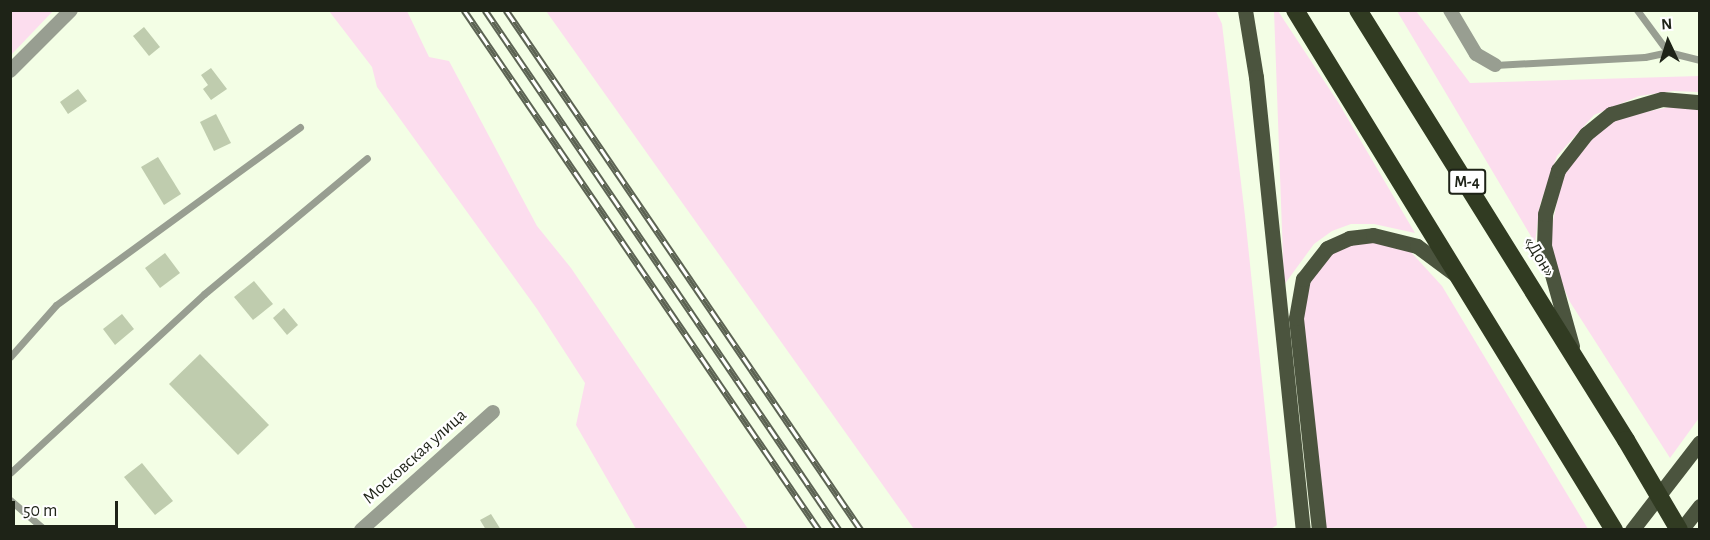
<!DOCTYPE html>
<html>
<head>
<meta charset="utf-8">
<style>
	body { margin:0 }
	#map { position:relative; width:1710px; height:540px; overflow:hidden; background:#f3fee5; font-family:"Alegreya Sans",sans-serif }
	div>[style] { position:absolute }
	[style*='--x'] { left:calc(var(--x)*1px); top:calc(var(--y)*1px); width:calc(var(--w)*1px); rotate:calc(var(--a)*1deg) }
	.green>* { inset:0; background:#fcddee }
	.building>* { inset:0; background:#bfccae }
	.service>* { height:7px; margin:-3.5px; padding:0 3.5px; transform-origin:3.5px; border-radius:3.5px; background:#989e91 }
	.minor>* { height:14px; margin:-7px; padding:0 7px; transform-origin:7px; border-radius:7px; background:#989e91 }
	.primary>* { height:15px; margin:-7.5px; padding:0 7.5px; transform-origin:7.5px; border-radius:7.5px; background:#4b543e }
	.motorway>* { height:18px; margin:-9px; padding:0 9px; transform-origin:9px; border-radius:9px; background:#313b22 }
	.rail>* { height:7px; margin-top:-3.5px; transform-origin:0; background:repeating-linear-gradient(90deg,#fff 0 14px,#5c6353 0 28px); box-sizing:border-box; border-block:2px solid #5c6353 }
	.motorway-bridge>* { height:18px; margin:-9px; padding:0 9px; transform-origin:9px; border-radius:9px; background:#313b22 }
	span { translate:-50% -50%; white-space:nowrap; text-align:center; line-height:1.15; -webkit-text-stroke:4.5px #fff; paint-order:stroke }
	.shield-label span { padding:2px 4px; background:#fff; border:2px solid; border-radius:4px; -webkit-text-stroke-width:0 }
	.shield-label { font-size:16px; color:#1e2317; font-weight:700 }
	.street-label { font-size:18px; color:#1e2317 }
	.frame { position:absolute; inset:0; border:12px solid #1e2317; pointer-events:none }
	.north { position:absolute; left:1638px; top:12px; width:60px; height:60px; -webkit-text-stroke:4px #fff; paint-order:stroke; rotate:356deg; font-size:16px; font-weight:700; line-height:24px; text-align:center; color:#1e2317 }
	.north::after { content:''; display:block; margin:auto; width:21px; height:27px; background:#1e2317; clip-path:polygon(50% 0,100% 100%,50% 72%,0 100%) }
	.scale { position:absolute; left:12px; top:501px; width:106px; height:27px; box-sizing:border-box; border:3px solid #1e2317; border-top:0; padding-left:8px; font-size:18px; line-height:21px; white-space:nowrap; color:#1e2317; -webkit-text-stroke:4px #fff; paint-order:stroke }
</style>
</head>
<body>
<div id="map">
	<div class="green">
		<div style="clip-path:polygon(11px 10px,53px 11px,11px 55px,10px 11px)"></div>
		<div style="clip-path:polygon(329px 11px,407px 11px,429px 57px,449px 61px,537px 226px,571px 268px,748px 529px,636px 529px,576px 425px,585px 383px,537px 309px,377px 87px,372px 67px)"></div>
		<div style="clip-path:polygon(546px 11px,1216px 11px,1222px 24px,1245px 216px,1277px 525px,1269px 530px,914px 529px)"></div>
		<div style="clip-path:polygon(1274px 11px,1278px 11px,1338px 102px,1415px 233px,1374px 224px,1351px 224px,1332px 231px,1314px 244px,1284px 285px)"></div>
		<div style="clip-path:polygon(1397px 11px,1416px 11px,1470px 83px,1699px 76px,1699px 92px,1673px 91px,1639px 96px,1594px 115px,1557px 156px,1540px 205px,1535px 243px)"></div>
		<div style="clip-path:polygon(1680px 105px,1700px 107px,1699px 418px,1670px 458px,1570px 302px,1558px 275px,1550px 235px,1563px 174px,1600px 130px,1620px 117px)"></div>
		<div style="clip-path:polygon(1371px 241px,1410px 251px,1442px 286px,1588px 529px,1326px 529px,1302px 321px,1308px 285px,1324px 260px,1338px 249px,1354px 242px)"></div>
	</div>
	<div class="building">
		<div style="clip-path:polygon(144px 27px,160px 47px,149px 56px,133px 36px)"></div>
		<div style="clip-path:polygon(211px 68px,227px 89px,211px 100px,203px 89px,208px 85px,201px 75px)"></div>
		<div style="clip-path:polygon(78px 89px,87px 101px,68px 114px,60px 102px)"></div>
		<div style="clip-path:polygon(216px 114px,231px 143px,214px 151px,200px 122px)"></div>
		<div style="clip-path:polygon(158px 157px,181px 194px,164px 205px,141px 167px)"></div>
		<div style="clip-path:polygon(165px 253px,180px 273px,160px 288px,145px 268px)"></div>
		<div style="clip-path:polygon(254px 281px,273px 304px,253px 320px,234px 297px)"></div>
		<div style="clip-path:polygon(284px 308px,298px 325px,287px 335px,273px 318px)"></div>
		<div style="clip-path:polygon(122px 314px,134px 329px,115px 345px,103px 329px)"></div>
		<div style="clip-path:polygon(200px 354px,269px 425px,238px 455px,169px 384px)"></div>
		<div style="clip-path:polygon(142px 463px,173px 501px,155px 515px,124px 477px)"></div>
		<div style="clip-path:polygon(491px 514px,501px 530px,486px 530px,480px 520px)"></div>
	</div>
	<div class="service">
		<div style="--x:1637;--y:10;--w:52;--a:53.6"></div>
		<div style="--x:1495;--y:65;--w:150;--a:-3.1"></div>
		<div style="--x:1645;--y:57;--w:24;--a:-12"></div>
		<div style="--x:1668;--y:52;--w:33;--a:14"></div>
		<div style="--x:10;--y:357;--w:69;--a:-48.5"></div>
		<div style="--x:56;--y:305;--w:302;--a:-36.1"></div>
		<div style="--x:10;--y:473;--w:264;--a:-42.7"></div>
		<div style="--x:204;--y:294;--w:212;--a:-39.8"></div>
		<div style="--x:10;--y:500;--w:46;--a:40.6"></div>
	</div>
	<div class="minor">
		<div style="--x:1450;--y:10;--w:51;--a:59.4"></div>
		<div style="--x:1476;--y:54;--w:22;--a:30"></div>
		<div style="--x:10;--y:71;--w:86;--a:-45"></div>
		<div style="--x:361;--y:530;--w:177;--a:-41.8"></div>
	</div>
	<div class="primary">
		<div style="--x:1245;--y:10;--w:68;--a:80.7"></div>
		<div style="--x:1256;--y:77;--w:455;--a:84.1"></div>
		<div style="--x:1572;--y:346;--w:104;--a:-105.6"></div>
		<div style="--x:1544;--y:246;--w:32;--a:-88"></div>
		<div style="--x:1545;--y:214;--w:46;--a:-73.5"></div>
		<div style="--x:1558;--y:170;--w:46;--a:-52.1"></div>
		<div style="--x:1586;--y:134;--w:32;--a:-39"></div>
		<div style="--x:1611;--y:114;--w:53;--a:-16.4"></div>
		<div style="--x:1662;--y:99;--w:38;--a:5"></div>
		<div style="--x:1319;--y:530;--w:213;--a:-96.2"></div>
		<div style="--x:1296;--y:318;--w:40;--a:-80"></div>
		<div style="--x:1303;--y:279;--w:39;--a:-52"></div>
		<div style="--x:1327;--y:248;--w:24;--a:-24"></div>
		<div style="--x:1349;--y:238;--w:24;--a:-7"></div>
		<div style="--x:1373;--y:235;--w:45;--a:14"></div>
		<div style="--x:1417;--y:246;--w:49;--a:36.6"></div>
		<div style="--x:1632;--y:530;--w:111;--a:-52.3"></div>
		<div style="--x:1681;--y:530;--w:31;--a:-52"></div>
	</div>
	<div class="motorway">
		<div style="--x:1295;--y:10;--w:610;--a:58.47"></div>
		<div style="--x:1358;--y:10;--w:507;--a:58.07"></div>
	</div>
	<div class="rail">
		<div style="--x:464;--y:10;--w:630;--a:55.68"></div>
		<div style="--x:485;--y:10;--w:629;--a:55.75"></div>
		<div style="--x:506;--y:10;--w:630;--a:55.68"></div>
	</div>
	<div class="motorway-bridge">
		<div style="--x:1626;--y:440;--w:104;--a:59.5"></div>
	</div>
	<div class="shield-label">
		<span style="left:1467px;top:182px">М-4</span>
	</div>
	<div class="street-label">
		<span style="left:1539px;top:257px;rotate:58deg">«Дон»</span>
		<span style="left:415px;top:457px;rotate:-42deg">Московская улица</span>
	</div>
	<div class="frame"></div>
	<div class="north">N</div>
	<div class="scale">50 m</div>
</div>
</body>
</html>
